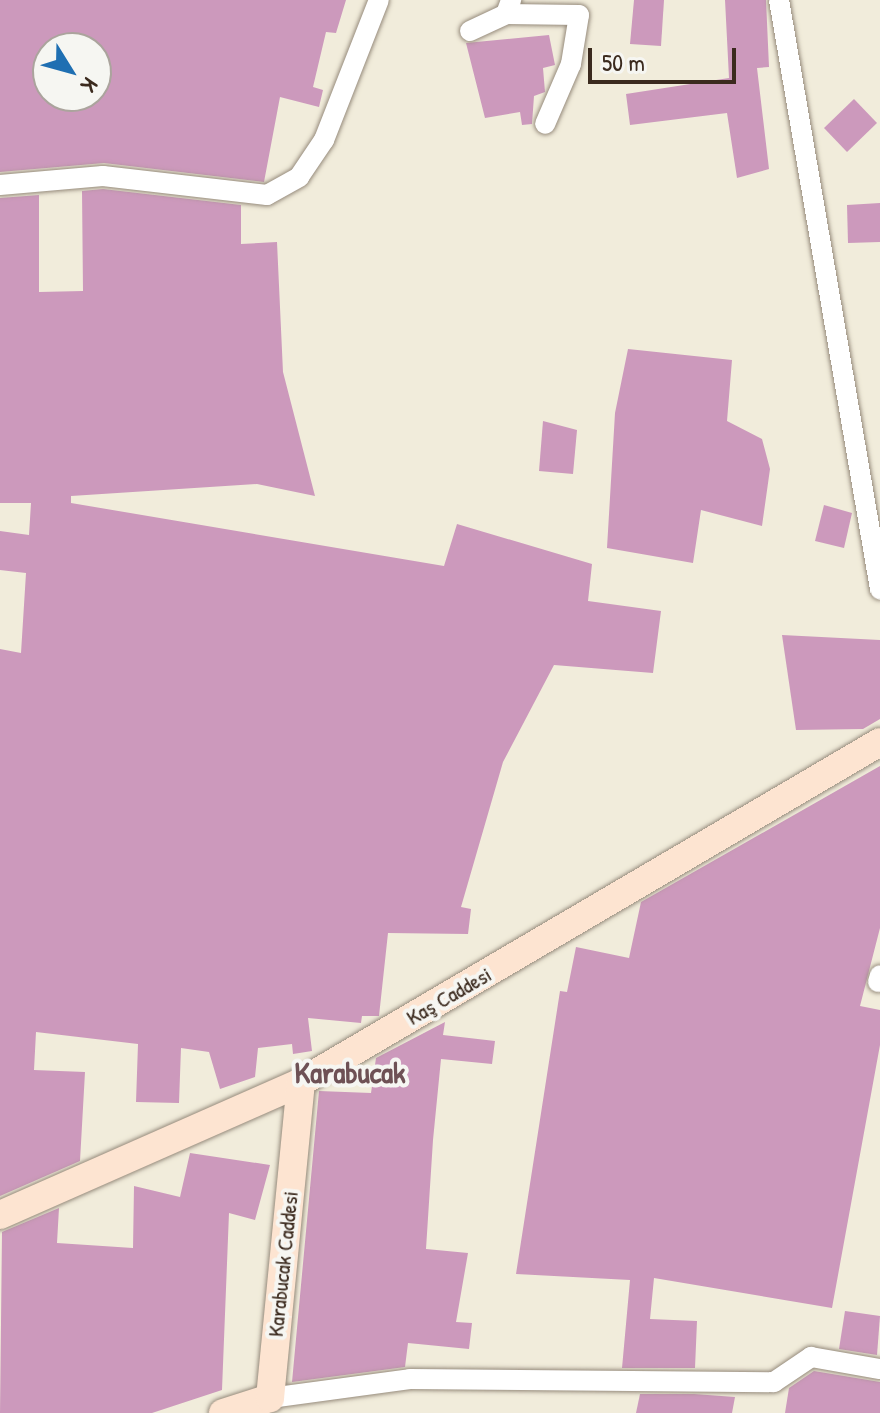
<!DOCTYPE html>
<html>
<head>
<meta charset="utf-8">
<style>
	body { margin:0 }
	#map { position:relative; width:880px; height:1413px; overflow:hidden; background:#f1ecdb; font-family:"Patrick Hand",sans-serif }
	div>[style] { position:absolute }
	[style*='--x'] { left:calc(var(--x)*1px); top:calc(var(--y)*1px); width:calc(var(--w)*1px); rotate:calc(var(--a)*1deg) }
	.building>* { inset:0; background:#cc99bc }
	.roads { filter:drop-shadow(0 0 2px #968b7c) drop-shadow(0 0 2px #968b7c) }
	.street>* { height:20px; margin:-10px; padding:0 10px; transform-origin:10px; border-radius:10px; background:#fff }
	.secondary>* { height:28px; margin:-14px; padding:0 14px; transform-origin:14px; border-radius:14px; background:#fde4d1 }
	span { translate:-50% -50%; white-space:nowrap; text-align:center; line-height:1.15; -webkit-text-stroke:8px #f6f6f2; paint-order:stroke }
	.street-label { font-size:22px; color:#3b2a1e }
	.district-label { font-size:30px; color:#6e5155; font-weight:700 }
	.north { position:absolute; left:32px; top:32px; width:80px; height:80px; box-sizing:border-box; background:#f6f6f2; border:2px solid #aba49d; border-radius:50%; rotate:127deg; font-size:22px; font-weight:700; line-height:32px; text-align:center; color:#3b2a1e }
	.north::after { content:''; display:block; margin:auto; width:28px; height:36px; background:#1f6fb2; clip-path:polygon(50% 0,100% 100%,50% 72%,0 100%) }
	.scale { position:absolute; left:588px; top:48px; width:148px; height:36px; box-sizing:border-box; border:4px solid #3b2a1e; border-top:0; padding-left:10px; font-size:24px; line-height:28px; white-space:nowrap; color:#3b2a1e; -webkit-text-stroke:6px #f6f6f2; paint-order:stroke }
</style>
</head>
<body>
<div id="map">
	<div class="building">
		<div style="clip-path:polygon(evenodd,0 0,346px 0,336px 33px,326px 32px,313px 87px,323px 90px,319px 107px,280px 97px,264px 182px,104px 163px,0 172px,0 0,48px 48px,96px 48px,96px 96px,48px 96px,48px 48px)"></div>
		<div style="clip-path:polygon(634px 0,664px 0,661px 46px,630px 44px)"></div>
		<div style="clip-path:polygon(725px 0,766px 0,769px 67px,757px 68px,769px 169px,737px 178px,727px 113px,630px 125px,626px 94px,729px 78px)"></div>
		<div style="clip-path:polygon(549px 35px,555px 65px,543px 68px,545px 92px,534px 96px,532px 124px,522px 125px,520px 112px,485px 118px,466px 43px)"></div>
		<div style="clip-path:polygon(854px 99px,877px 123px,847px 152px,824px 128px)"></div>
		<div style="clip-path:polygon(103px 189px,241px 205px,241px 244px,277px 242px,283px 372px,315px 496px,257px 484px,71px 496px,71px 503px,444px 566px,457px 524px,592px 564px,588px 601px,661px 611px,653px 673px,554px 665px,503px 762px,461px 907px,471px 909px,468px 934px,388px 933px,379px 1016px,362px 1016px,361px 1023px,308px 1018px,312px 1051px,293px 1054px,292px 1044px,258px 1048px,255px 1077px,220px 1089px,209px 1052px,181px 1048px,179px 1103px,136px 1102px,138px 1044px,36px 1032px,34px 1070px,85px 1072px,80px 1161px,0 1196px,0 649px,21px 653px,26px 573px,0 570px,0 531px,29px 535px,31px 503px,0 503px,0 198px,39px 195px,39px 292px,83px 291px,82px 191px)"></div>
		<div style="clip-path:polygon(880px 203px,880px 242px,848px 243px,847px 205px)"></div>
		<div style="clip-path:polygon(628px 349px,732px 360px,727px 421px,762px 439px,770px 469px,762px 526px,701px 510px,693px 563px,607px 548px,615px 413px)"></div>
		<div style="clip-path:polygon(543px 421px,577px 430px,573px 474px,539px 471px)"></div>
		<div style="clip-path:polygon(824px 505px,852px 513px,844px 548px,815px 541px)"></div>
		<div style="clip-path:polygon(782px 635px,880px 640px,880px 719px,863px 729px,796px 730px)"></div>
		<div style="clip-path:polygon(880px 766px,880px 928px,860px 1006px,880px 1010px,880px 1045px,832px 1308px,654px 1278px,650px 1319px,697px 1321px,695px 1368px,622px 1368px,630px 1280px,516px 1274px,560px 991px,567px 992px,576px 947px,629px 958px,641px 902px)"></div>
		<div style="clip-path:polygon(445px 1022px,443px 1035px,495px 1041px,492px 1064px,441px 1059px,433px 1140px,426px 1249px,468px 1253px,456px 1322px,472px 1323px,469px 1349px,408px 1343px,405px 1367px,292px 1382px,319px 1091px,371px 1093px,376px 1058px)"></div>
		<div style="clip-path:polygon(190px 1153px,270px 1165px,255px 1220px,229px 1213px,222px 1390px,152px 1413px,0 1413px,2px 1232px,59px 1208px,57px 1243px,133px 1248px,134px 1186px,180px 1197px)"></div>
		<div style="clip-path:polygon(845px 1311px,880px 1316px,877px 1355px,839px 1349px)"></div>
		<div style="clip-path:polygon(814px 1371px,880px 1382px,880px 1413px,785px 1413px,789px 1388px)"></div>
		<div style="clip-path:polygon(640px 1394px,694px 1394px,735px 1397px,732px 1413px,636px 1413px)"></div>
	</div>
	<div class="roads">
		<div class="street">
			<div style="--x:779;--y:0;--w:598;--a:80.27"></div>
			<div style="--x:506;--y:14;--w:73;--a:0.8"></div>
			<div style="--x:579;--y:15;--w:50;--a:99.3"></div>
			<div style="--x:571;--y:64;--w:65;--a:113.4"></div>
			<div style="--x:470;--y:31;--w:40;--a:-25"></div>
			<div style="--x:506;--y:14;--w:15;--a:-70"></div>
			<div style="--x:0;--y:185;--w:103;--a:-5"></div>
			<div style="--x:103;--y:176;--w:165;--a:6.6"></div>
			<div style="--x:267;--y:195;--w:37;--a:-29"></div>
			<div style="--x:299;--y:177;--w:45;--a:-56"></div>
			<div style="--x:324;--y:140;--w:150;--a:-68.6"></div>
			<div style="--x:878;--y:982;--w:7;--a:-74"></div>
			<div style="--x:270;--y:1398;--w:141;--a:-7.7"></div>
			<div style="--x:410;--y:1379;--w:364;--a:0.5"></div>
			<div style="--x:774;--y:1382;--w:45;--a:-34"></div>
			<div style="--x:811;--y:1357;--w:70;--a:9.9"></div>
		</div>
		<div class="secondary">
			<div style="--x:0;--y:1215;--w:329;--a:-23.8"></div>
			<div style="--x:301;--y:1082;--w:671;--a:-30.42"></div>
			<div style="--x:223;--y:1413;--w:49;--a:-17.7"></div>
			<div style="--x:270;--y:1398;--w:318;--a:-84.4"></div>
		</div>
	</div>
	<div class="street-label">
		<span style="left:449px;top:996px;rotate:-30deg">Kaş Caddesi</span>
		<span style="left:283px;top:1264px;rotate:-84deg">Karabucak Caddesi</span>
	</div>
	<div class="district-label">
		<span style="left:350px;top:1072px">Karabucak</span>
	</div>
	<div class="north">K</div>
	<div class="scale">50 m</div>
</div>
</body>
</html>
